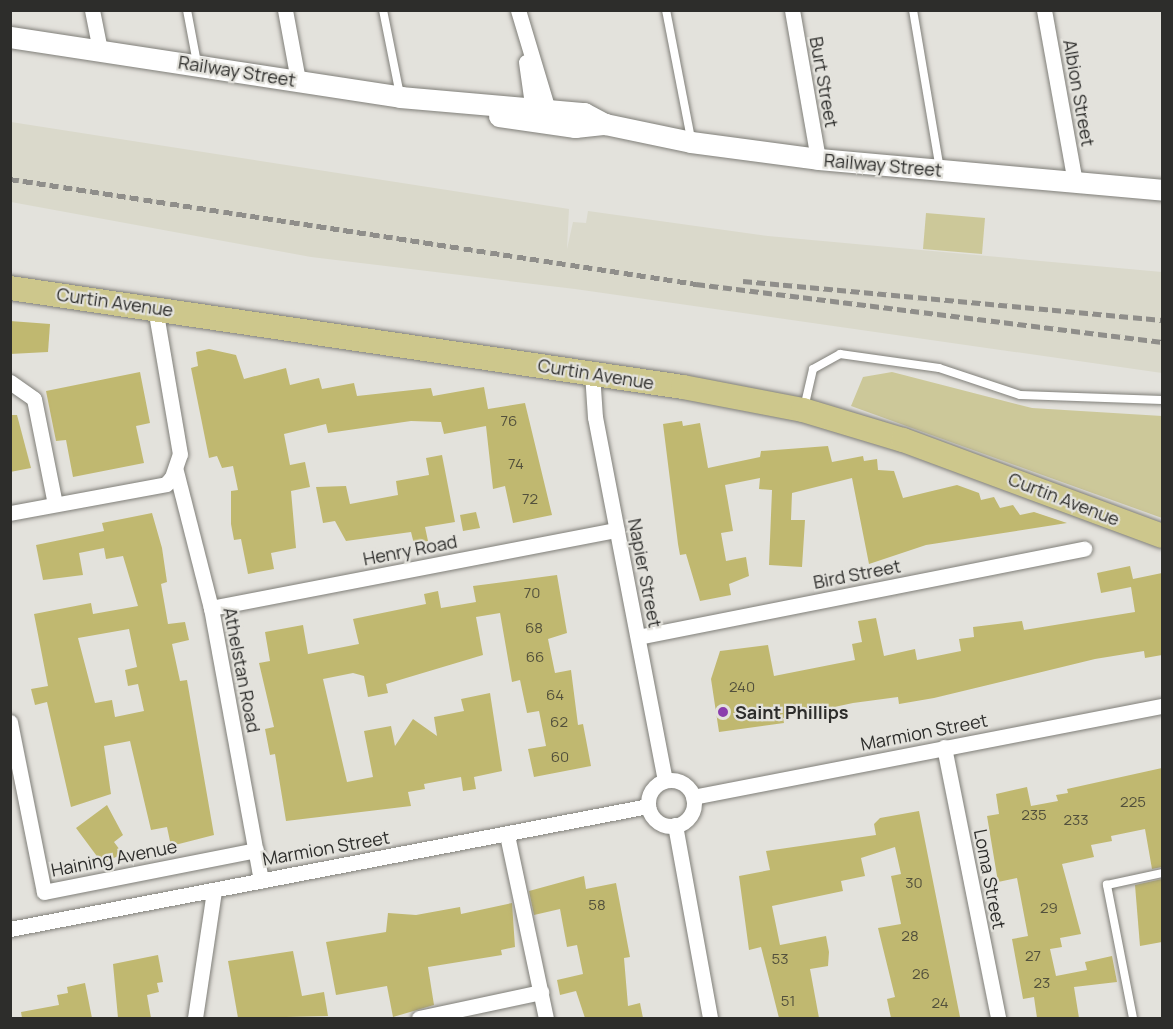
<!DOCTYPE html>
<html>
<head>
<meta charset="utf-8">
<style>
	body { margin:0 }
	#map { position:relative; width:1173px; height:1029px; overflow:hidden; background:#e3e2dc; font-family:Manrope,sans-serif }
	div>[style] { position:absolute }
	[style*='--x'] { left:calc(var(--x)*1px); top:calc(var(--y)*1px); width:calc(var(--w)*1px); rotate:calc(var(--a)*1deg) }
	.built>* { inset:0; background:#dad9cb }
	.green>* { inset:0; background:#ccc899 }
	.building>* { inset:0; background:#c0b870 }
	.roads { filter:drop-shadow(0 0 2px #807f79) drop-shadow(0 0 2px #807f79) }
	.lane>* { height:8px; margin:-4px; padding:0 4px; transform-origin:4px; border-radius:4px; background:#fff }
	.street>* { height:15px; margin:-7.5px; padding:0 7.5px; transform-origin:7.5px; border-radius:7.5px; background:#fff }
	.street>.ring { margin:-7.5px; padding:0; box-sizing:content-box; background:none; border:15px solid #fff; border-radius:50% }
	.secondary>* { height:21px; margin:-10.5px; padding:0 10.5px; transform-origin:10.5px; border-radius:10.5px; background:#fff }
	.primary>* { height:24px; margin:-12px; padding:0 12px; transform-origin:12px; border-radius:12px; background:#cdc78c }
	.rail>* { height:4.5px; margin-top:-2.25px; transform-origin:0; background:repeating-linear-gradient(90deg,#8f8e8a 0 9px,transparent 0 13.5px) }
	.dots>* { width:16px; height:16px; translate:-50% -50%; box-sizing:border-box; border:3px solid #e3e2dc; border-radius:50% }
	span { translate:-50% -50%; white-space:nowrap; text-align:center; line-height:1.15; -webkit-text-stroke:4.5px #e3e2dc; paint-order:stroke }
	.number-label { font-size:15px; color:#52503c }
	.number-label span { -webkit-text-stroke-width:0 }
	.street-label { font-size:18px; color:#2d2d2b }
	.poi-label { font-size:18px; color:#2d2d2b; font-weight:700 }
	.left { translate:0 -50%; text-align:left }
	.frame { position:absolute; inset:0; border:12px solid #2d2d2b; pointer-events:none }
</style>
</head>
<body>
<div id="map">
	<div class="built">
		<div style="clip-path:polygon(11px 122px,569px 209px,567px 249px,573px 222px,586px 223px,588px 211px,768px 236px,1162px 272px,1162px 373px,575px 289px,311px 257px,11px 202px)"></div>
	</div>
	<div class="green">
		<div style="clip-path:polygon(926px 213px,985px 218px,982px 254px,923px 249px)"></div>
		<div style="clip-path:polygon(892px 372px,1032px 408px,1162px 416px,1162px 518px,851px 406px,863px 377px)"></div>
	</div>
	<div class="building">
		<div style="clip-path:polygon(10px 321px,50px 324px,48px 352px,10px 354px)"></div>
		<div style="clip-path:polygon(209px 349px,236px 355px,244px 379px,286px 368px,290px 385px,319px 378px,322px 389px,354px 383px,357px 396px,431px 388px,433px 396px,484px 387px,488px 409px,525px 403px,552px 515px,513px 523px,505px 486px,493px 489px,486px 426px,444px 434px,441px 422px,411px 421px,328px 433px,326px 424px,284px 434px,290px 465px,305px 462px,310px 487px,291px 491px,296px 548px,271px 553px,274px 569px,248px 574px,241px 539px,234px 540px,231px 524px,231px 491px,238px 490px,233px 466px,222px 468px,217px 456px,209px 458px,191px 368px,198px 366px,196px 352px)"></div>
		<div style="clip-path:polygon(140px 372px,150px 423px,136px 426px,144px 463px,73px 477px,66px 440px,56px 441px,46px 391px)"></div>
		<div style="clip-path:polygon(10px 415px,17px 415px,31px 468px,10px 472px)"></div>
		<div style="clip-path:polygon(682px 421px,683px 426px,700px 423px,708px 468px,760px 457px,761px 451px,828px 446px,832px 462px,863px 456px,864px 461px,877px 459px,878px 470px,894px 471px,903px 498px,957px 485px,979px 493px,981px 500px,994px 497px,1000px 508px,1013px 505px,1020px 515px,1034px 512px,1067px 523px,926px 545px,869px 564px,852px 478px,792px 493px,791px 520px,805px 520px,802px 567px,769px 565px,772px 490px,759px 489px,760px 478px,725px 485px,733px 531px,721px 533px,726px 561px,746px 557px,749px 576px,729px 584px,731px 595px,700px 601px,686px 554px,680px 555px,678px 544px,663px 424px)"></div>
		<div style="clip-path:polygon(442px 455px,455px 522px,425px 527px,428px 541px,414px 544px,411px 532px,346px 541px,335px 521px,323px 523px,316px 487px,346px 486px,350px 504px,398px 495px,396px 481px,429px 475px,426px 458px)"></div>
		<div style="clip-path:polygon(476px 512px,480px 528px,463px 531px,460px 515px)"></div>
		<div style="clip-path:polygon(evenodd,152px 513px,162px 548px,167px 582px,161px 584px,168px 624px,185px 622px,189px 640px,172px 644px,180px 681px,187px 680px,214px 835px,171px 846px,167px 827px,151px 830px,130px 741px,104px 746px,111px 794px,71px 807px,47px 702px,35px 705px,31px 689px,48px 686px,34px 614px,91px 603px,93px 614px,138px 606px,123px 556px,106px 559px,104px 548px,79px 553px,83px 575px,43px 580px,36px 545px,104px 531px,102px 523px,152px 513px,129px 629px,137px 667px,125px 670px,128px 686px,138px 684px,144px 711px,115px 717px,112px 700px,95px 703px,78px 638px,129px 629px)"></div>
		<div style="clip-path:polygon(1130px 566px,1133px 579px,1162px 573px,1162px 655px,1145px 658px,1144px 651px,1095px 659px,934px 698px,899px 704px,898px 697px,853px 703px,783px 718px,784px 723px,719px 732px,711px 679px,720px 651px,768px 645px,774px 676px,855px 660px,852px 644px,862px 642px,858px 621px,876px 618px,884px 656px,915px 649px,917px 660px,961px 651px,959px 639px,974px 637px,973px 627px,1022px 621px,1024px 630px,1135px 612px,1131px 587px,1101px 593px,1097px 573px)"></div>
		<div style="clip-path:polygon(557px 575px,567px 633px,548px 639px,555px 673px,571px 670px,578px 725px,583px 724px,591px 766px,534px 777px,528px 749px,546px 746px,539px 711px,527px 713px,520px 680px,512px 682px,500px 613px,476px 617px,483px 655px,386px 684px,388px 693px,368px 697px,364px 676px,353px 673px,323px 679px,347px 782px,373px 777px,364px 731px,391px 726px,395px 746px,413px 719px,437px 736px,434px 717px,464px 711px,461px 699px,490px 693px,502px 771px,474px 777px,476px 789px,463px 791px,461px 777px,424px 784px,425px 789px,408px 792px,411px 806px,286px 821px,275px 754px,270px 755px,265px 729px,274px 727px,259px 663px,270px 661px,265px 632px,303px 625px,308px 654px,359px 644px,353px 619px,426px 604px,424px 594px,438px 591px,441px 608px,476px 602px,473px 586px)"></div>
		<div style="clip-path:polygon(1162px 768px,1162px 867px,1152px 869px,1145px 829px,1111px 836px,1112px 841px,1091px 845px,1094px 857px,1062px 864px,1081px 934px,1060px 938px,1062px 947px,1050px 949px,1056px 976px,1087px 970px,1085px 962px,1112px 956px,1117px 982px,1074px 987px,1079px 1018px,1037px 1018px,1034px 997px,1023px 999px,1012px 939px,1028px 936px,1017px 878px,998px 882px,987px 816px,999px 814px,996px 794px,1027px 787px,1031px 806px,1058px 801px,1056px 795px,1068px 793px,1067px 789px)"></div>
		<div style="clip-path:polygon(107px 805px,123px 835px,114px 842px,123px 854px,102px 863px,76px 828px)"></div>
		<div style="clip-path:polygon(919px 811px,960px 1017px,891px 1018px,887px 999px,895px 997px,878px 928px,901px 924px,891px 876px,901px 874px,895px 847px,861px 858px,865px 876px,841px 881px,843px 891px,772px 906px,780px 945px,826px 936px,829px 952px,828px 966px,810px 969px,819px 1018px,779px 1018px,761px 947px,749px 950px,739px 876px,770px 870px,766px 851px,876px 835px,874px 824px,880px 818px)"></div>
		<div style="clip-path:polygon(584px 876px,586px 889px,616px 883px,630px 957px,624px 958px,628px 1006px,640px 1003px,643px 1018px,585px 1018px,576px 991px,560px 995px,557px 980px,583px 974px,577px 945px,567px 947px,560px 909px,534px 915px,529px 891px)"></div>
		<div style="clip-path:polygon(1162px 879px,1162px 942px,1140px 946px,1135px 885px)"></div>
		<div style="clip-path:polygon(512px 903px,515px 947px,501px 950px,502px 955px,428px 967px,434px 1005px,393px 1017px,387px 986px,336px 995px,326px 942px,386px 932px,388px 913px,416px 915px,460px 907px,461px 914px)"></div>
		<div style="clip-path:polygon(293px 951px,302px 996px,324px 992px,328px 1016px,238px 1018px,228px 961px)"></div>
		<div style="clip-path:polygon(158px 955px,163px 982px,157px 983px,159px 992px,147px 995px,151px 1018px,118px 1018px,113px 964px)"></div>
		<div style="clip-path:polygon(85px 983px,92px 1018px,22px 1018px,21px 1012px,59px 1005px,57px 995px,68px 993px,67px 987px)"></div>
	</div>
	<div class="roads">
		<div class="lane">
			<div style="--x:187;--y:10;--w:54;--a:79.3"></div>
			<div style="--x:383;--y:10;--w:87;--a:78.7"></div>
			<div style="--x:666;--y:10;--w:131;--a:79"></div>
			<div style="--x:913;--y:10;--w:161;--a:80.4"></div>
			<div style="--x:804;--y:408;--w:40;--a:-77"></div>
			<div style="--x:813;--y:369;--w:31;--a:-29"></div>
			<div style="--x:840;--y:354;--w:100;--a:8"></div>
			<div style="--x:939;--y:368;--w:85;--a:18.4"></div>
			<div style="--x:1020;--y:395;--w:142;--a:2"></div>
			<div style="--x:1133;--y:1018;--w:136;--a:-101.1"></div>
			<div style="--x:1107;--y:885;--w:56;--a:-12.3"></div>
		</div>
		<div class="street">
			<div style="--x:92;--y:10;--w:41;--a:78.7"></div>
			<div style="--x:285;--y:10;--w:71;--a:79.5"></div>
			<div style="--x:518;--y:10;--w:112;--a:73.3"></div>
			<div style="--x:792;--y:10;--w:151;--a:80.1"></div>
			<div style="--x:1044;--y:10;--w:176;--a:79.8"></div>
			<div style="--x:526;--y:62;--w:57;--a:81.9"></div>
			<div style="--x:592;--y:373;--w:44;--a:86.1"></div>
			<div style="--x:595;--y:417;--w:370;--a:79.1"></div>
			<div style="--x:10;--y:382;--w:29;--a:35"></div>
			<div style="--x:34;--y:399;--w:107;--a:78.7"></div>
			<div style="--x:176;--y:471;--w:141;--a:75.7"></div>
			<div style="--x:211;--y:608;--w:277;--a:79.6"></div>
			<div style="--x:10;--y:513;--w:159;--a:-10.5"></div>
			<div style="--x:166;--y:484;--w:9;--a:-49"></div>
			<div style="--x:172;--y:477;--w:24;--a:-71"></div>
			<div style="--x:180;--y:454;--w:149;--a:-99.7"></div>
			<div style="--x:211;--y:608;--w:413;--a:-10.9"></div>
			<div style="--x:638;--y:637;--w:455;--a:-11.2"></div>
			<div style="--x:10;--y:722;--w:173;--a:78.7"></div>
			<div style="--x:44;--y:892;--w:216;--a:-11.2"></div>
			<div style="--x:944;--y:747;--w:276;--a:78.7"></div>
			<div class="ring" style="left:648px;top:780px;width:31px;height:31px"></div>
			<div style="--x:693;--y:797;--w:478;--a:-11"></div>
			<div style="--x:675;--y:825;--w:196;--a:79.7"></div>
			<div style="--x:507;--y:835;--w:187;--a:78"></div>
			<div style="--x:10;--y:929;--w:650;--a:-10.91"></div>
			<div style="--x:195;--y:1018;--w:128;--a:-81.5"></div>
			<div style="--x:419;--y:1018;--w:125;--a:-12"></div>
		</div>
		<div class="secondary">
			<div style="--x:10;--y:37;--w:395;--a:8.7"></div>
			<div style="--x:400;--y:97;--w:185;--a:5"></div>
			<div style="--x:584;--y:113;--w:24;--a:28"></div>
			<div style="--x:605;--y:124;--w:88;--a:11.8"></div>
			<div style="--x:691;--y:142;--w:128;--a:7.6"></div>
			<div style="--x:818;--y:159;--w:345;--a:5.1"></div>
			<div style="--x:499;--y:116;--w:77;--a:8.2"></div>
			<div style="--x:575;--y:127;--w:30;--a:-6"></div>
		</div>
		<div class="primary">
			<div style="--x:10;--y:288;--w:680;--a:8.37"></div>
			<div style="--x:683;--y:387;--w:122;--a:10.9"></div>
			<div style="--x:803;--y:410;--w:104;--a:16.7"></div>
			<div style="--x:903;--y:440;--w:276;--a:20.3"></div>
		</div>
	</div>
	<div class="rail">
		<div style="--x:10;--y:179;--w:694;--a:8.7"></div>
		<div style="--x:696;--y:284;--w:470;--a:7.1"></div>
		<div style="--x:743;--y:281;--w:421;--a:5.3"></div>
	</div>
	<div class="dots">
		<div style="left:723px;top:712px;background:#8a3dad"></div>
	</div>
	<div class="number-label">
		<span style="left:509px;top:421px">76</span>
		<span style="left:516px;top:464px">74</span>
		<span style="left:530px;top:499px">72</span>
		<span style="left:532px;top:593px">70</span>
		<span style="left:534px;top:628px">68</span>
		<span style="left:535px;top:657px">66</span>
		<span style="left:742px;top:687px">240</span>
		<span style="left:555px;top:695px">64</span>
		<span style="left:559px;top:722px">62</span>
		<span style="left:560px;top:757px">60</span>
		<span style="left:1133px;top:802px">225</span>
		<span style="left:1034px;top:815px">235</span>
		<span style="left:1076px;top:820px">233</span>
		<span style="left:914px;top:883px">30</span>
		<span style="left:597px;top:905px">58</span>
		<span style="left:1049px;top:908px">29</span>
		<span style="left:910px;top:936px">28</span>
		<span style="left:1033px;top:956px">27</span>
		<span style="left:780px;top:959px">53</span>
		<span style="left:921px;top:974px">26</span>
		<span style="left:1042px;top:983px">23</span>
		<span style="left:788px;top:1001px">51</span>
		<span style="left:940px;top:1003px">24</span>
	</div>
	<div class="street-label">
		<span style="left:237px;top:71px;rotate:9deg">Railway Street</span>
		<span style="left:824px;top:82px;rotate:80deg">Burt Street</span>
		<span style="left:1079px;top:93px;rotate:80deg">Albion Street</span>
		<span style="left:883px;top:165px;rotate:5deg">Railway Street</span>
		<span style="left:115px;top:302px;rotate:8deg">Curtin Avenue</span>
		<span style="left:596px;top:374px;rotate:9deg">Curtin Avenue</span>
		<span style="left:1064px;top:499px;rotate:21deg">Curtin Avenue</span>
		<span style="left:410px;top:550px;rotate:-11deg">Henry Road</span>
		<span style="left:645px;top:573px;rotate:79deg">Napier Street</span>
		<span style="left:857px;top:574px;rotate:-11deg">Bird Street</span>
		<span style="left:242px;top:670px;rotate:79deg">Athelstan Road</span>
		<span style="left:924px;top:732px;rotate:-11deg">Marmion Street</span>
		<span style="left:326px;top:848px;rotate:-10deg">Marmion Street</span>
		<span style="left:114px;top:858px;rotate:-11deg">Haining Avenue</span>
		<span style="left:990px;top:879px;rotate:79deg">Loma Street</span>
	</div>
	<div class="poi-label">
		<span class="left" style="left:735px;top:712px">Saint Phillips</span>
	</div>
	<div class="frame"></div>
</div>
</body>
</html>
